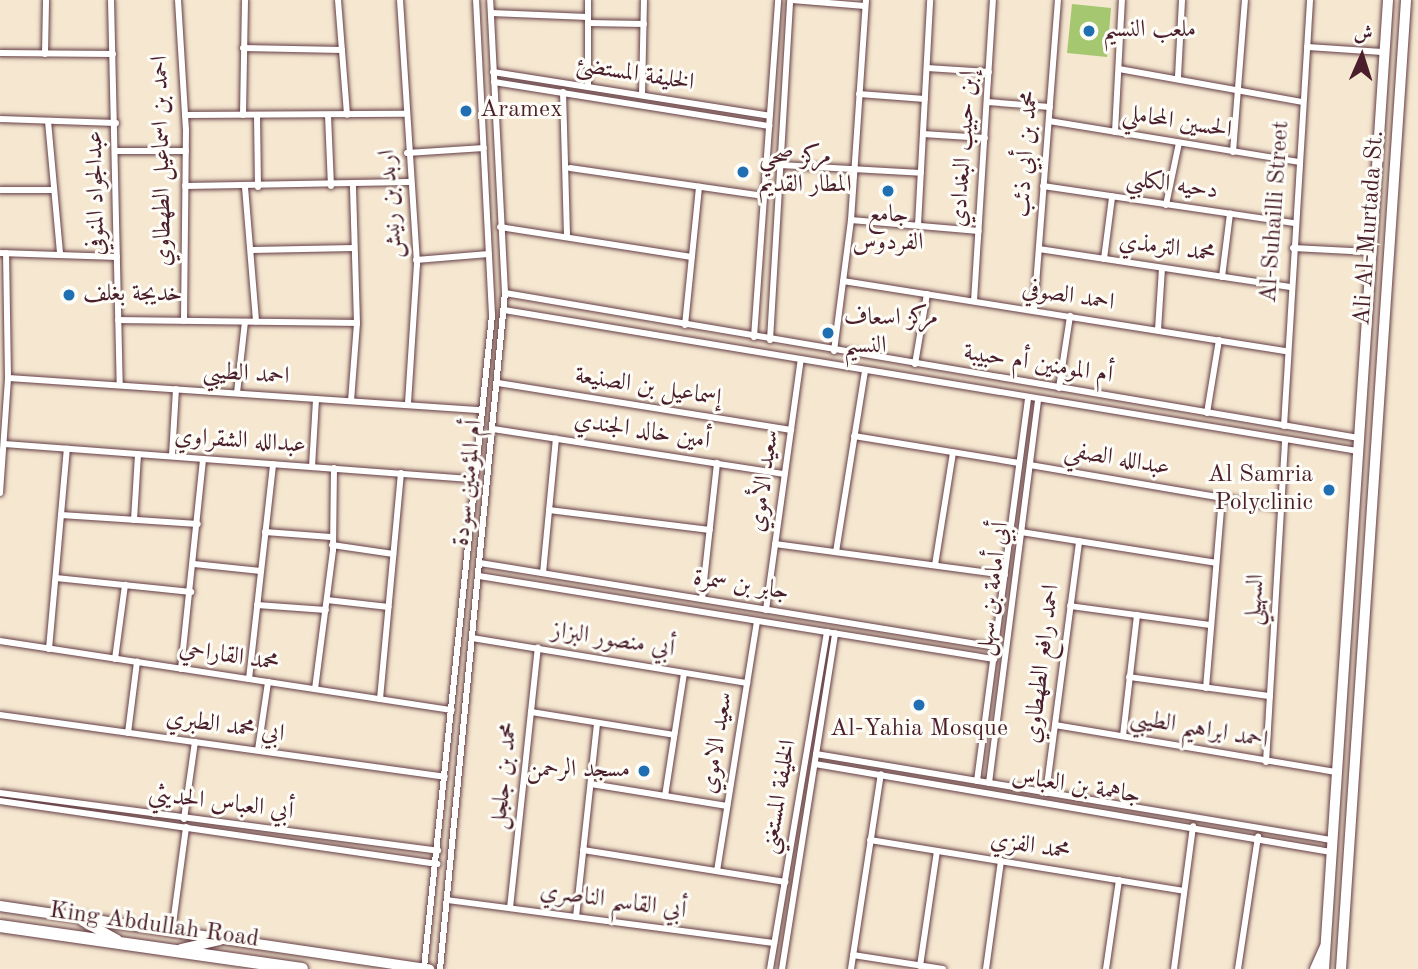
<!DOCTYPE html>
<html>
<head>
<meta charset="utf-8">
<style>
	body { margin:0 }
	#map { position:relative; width:1418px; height:969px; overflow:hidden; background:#f5e7d0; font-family:"Old Standard TT",Amiri,serif }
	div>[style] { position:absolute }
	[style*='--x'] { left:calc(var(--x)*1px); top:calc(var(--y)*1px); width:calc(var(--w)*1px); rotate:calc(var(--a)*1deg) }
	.green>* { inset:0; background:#a4c770 }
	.roads { filter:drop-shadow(0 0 2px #643d44) drop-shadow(0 0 2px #643d44) }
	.street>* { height:6px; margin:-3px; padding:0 3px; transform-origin:3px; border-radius:3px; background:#fff }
	.secondary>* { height:10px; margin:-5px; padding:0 5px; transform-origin:5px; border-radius:5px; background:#fff }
	.primary>* { height:10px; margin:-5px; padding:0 5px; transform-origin:5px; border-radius:5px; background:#fff }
	.highway>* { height:12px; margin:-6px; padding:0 6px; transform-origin:6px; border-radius:6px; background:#fff }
	.dots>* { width:19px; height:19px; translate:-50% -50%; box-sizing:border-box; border:4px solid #fdfcf7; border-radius:50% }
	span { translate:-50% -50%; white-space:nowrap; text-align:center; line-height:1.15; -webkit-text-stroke:6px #fdfcf7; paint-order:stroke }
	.poi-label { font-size:24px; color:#4a1f2b }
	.left { translate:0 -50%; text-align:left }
	.right { translate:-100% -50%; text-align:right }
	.street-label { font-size:24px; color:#4a1f2b }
	.north { position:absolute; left:1327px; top:21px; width:70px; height:70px; -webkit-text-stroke:5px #fdfcf7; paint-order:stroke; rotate:3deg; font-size:19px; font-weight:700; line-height:28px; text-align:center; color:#4a1f2b }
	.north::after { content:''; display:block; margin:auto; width:24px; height:32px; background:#4a1f2b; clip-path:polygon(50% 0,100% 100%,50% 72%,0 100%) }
</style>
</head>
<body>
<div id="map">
	<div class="green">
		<div style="clip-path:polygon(1072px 4px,1111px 8px,1107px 57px,1067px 53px)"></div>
	</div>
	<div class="roads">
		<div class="street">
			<div style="--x:111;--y:0;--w:385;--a:88.7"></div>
			<div style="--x:178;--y:0;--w:129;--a:86.5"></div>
			<div style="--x:186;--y:129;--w:192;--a:90.6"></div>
			<div style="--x:338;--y:0;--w:115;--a:85.5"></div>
			<div style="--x:400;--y:0;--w:265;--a:86.3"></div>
			<div style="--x:417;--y:264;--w:141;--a:93.7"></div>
			<div style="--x:588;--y:0;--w:86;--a:90"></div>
			<div style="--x:792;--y:0;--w:73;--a:4.7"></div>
			<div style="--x:491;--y:13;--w:97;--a:2.4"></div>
			<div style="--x:588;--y:23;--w:56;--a:1"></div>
			<div style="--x:1307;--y:47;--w:76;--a:3.8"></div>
			<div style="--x:243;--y:48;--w:99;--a:1.2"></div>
			<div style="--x:0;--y:53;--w:113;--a:0.5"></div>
			<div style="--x:45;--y:54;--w:54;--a:-88.9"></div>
			<div style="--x:927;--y:68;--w:62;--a:3.7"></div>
			<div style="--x:1119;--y:69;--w:187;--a:10.2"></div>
			<div style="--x:493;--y:72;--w:280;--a:9"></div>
			<div style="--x:1178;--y:77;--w:77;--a:-87"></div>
			<div style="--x:494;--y:82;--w:279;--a:9.1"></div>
			<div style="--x:563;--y:92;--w:144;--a:88.4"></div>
			<div style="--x:859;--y:94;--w:66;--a:4.3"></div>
			<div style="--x:642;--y:95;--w:95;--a:-88.8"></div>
			<div style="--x:987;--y:102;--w:63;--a:4.5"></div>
			<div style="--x:185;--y:115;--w:221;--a:-0.3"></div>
			<div style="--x:243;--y:115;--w:115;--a:-89"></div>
			<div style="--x:257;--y:115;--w:72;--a:89.2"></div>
			<div style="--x:328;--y:115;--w:71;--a:87.6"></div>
			<div style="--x:0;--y:119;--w:116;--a:2"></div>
			<div style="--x:48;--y:121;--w:134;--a:84.8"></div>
			<div style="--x:1049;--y:121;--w:253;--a:9.3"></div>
			<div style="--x:1115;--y:132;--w:132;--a:-87"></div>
			<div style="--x:923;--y:134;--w:62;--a:3.7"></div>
			<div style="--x:116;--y:151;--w:70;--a:0"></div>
			<div style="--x:1233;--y:152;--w:152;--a:-85.5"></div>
			<div style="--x:407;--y:153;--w:77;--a:-3.7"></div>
			<div style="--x:780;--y:165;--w:141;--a:3.2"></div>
			<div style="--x:570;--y:168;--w:196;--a:8.2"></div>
			<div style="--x:185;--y:186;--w:224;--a:-1"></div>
			<div style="--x:1043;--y:186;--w:254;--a:8.4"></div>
			<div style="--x:245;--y:187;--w:135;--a:85.3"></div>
			<div style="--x:0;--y:190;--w:53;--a:0"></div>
			<div style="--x:1166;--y:205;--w:63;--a:-78.2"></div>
			<div style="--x:851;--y:220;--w:128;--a:4.9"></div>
			<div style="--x:918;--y:225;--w:225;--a:-86.9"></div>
			<div style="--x:500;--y:227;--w:194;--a:8.9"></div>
			<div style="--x:1293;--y:248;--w:77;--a:3"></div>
			<div style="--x:1039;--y:249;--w:254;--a:8.6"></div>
			<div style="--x:252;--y:250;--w:102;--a:-1.1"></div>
			<div style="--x:0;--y:253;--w:117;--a:2"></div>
			<div style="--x:1104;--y:259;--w:63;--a:-82.6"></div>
			<div style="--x:416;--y:260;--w:73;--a:-4.7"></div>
			<div style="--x:1222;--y:277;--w:64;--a:-82.8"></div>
			<div style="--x:843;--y:281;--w:449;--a:9"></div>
			<div style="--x:505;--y:293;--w:866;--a:9.64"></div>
			<div style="--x:974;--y:301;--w:302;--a:-86.4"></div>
			<div style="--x:504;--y:310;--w:866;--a:9.38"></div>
			<div style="--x:1034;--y:311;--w:312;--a:-85.6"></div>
			<div style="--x:118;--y:320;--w:239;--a:0.7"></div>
			<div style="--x:685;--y:325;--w:139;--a:-84.2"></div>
			<div style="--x:1158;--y:330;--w:62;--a:-86.3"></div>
			<div style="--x:754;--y:337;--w:338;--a:-85.9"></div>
			<div style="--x:770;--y:340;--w:341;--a:-86.6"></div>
			<div style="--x:834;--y:351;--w:132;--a:-82.6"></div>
			<div style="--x:851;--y:220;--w:221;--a:-86.1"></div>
			<div style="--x:915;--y:364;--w:71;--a:-80.3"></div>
			<div style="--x:8;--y:378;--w:475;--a:3.9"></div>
			<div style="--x:498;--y:383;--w:297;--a:9.1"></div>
			<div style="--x:1059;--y:388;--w:73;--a:-81.3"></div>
			<div style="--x:237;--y:393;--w:71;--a:-83.6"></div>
			<div style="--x:351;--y:401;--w:78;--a:-85.6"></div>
			<div style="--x:357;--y:323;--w:137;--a:-91.7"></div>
			<div style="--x:1207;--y:413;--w:74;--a:-80.7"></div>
			<div style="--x:1284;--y:426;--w:427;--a:-86.5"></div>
			<div style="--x:493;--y:429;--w:295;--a:8.8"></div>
			<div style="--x:854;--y:436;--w:167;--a:9.3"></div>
			<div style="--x:4;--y:444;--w:471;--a:4.3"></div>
			<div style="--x:172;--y:456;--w:67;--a:-86.6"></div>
			<div style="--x:1030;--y:465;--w:255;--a:9.7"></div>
			<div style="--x:312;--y:467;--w:68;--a:-86.6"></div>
			<div style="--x:0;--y:493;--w:115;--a:-86"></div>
			<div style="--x:8;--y:378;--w:125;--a:-90.9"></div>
			<div style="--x:549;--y:510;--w:162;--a:7.1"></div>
			<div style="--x:61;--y:515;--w:137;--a:3.8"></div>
			<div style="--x:134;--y:520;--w:66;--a:-86.5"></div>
			<div style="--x:265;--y:532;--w:66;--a:4.3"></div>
			<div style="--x:1021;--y:532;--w:197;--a:9"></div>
			<div style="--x:775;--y:544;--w:232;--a:7.7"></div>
			<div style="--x:332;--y:545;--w:62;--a:8.4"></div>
			<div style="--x:836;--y:552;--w:184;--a:-80.9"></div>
			<div style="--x:480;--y:563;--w:522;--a:9.26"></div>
			<div style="--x:194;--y:564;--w:67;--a:6"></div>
			<div style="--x:935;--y:565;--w:114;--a:-80.9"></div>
			<div style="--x:543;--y:573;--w:135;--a:-84.5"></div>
			<div style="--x:479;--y:576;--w:522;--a:9.16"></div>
			<div style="--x:56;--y:578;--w:136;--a:5.9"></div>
			<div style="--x:702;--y:599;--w:137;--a:-83.7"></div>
			<div style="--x:327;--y:600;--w:62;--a:6.4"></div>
			<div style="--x:257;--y:605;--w:69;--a:4.1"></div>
			<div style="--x:1070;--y:606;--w:142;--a:7.7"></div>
			<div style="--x:766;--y:610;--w:253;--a:-82.1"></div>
			<div style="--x:472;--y:638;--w:279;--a:9.3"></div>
			<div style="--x:0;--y:641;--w:457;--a:8.7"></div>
			<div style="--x:49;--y:649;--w:201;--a:-84.9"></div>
			<div style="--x:115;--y:659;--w:75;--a:-82.3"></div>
			<div style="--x:181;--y:669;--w:211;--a:-84"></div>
			<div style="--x:1129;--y:677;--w:142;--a:7.7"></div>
			<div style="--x:249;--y:679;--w:216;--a:-83.6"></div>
			<div style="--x:1206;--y:688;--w:191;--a:-85.2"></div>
			<div style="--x:315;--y:689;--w:140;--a:-82.6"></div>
			<div style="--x:333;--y:550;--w:82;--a:-89.3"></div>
			<div style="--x:380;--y:699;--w:227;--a:-84.7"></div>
			<div style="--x:531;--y:712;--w:145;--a:9.1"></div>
			<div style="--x:0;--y:715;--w:449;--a:7.9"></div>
			<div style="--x:1055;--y:725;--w:285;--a:9.5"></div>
			<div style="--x:128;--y:733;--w:72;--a:-82.8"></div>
			<div style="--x:1123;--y:736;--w:122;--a:-83.4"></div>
			<div style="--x:258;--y:750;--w:69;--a:-81.6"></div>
			<div style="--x:816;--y:754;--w:522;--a:9.48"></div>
			<div style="--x:1266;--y:762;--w:322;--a:-86.6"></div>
			<div style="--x:815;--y:764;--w:523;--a:9.68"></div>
			<div style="--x:977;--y:781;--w:386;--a:-82.4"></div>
			<div style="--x:989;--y:783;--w:387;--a:-82.7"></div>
			<div style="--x:591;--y:784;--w:138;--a:9.2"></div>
			<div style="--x:0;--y:793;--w:442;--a:7.5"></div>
			<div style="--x:1046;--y:793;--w:254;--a:-82.5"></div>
			<div style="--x:665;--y:796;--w:124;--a:-81.2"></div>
			<div style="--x:0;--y:801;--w:442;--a:8.2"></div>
			<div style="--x:184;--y:819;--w:78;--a:-81.9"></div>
			<div style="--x:870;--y:840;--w:318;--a:9.2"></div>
			<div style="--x:583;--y:850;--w:205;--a:9"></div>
			<div style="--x:717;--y:871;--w:253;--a:-80.9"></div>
			<div style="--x:447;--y:900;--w:330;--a:7.5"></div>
			<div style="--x:510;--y:908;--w:262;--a:-83.9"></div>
			<div style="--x:576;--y:917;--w:195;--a:-83.8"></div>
			<div style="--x:172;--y:931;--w:105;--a:-82.3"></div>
			<div style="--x:853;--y:955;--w:91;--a:8.8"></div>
			<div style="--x:920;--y:966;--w:116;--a:-81.6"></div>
			<div style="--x:424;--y:968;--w:657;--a:-84.05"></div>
			<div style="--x:492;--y:315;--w:315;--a:-92.9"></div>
			<div style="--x:440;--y:969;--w:679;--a:-84.51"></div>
			<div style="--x:505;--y:293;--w:293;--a:-92.9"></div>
			<div style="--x:770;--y:969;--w:342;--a:-80.4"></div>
			<div style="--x:782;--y:969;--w:340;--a:-81"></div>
			<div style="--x:851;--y:969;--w:197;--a:-81.3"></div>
			<div style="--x:986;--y:969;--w:109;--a:-82.1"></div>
			<div style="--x:1106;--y:969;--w:90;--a:-81.7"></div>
			<div style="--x:1174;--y:969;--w:144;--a:-82.4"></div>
			<div style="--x:1238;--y:969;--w:134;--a:-81.4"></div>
		</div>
		<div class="secondary">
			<div style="--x:1324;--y:969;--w:971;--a:-86.22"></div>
			<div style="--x:1341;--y:969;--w:971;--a:-86.16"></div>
		</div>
		<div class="primary">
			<div style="--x:0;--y:906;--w:434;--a:8.4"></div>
			<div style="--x:83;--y:921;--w:39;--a:29"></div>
			<div style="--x:181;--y:949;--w:39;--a:-13"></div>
			<div style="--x:1315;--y:969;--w:24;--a:-66"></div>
		</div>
		<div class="highway">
			<div style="--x:0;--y:926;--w:305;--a:8.1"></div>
		</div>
	</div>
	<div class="dots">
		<div style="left:1089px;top:31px;background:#1f6fb2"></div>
		<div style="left:466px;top:111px;background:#1f6fb2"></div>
		<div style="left:743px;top:172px;background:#1f6fb2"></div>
		<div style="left:888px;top:191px;background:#1f6fb2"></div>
		<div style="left:69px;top:295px;background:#1f6fb2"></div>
		<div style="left:828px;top:333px;background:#1f6fb2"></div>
		<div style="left:1329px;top:490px;background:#1f6fb2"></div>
		<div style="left:919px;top:705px;background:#1f6fb2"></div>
		<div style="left:644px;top:771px;background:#1f6fb2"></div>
	</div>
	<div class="poi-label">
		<span class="left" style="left:1103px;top:31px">ملعب النسيم</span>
		<span class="left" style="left:480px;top:111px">Aramex</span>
		<span class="left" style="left:759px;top:172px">مركز صحي<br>المطار القديم</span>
		<span style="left:888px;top:230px">جامع<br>الفردوس</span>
		<span class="left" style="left:83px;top:295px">خديجة بغلف</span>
		<span class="left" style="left:844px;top:333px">مركز اسعاف<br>النسيم</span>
		<span class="right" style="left:1313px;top:490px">Al Samria<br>Polyclinic</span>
		<span style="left:919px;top:730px">Al-Yahia Mosque</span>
		<span class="right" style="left:630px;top:771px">مسجد الرحمن</span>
	</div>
	<div class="street-label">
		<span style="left:635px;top:75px;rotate:9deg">الخليفة المستضئ</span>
		<span style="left:1177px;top:123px;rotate:9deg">الحسين المحاملي</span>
		<span style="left:965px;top:149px;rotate:-86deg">إبن حبيب البغدادي</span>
		<span style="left:1027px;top:154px;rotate:-86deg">محمد بن أبي ذئب</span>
		<span style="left:163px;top:161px;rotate:-91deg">احمد بن اسماعيل الطهطاوي</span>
		<span style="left:1172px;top:186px;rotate:8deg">دحيه الكلبي</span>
		<span style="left:97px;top:193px;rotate:-91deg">عبدالجواد المنوفي</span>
		<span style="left:392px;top:204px;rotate:-94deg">اربد بن رنيش</span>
		<span style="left:1276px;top:212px;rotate:-86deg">Al-Suhailli Street</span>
		<span style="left:1370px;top:228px;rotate:-86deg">Ali Al-Murtada St.</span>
		<span style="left:1167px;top:249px;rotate:8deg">محمد الترمذي</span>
		<span style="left:1068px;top:297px;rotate:9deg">احمد الصوفي</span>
		<span style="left:1038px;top:365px;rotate:9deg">أم المومنين أم حبيبة</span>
		<span style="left:246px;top:375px;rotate:4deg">احمد الطيبي</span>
		<span style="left:648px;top:388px;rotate:9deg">إسماعيل بن الصنيعة</span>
		<span style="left:642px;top:432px;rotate:9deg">أمين خالد الجندي</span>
		<span style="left:240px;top:442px;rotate:4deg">عبدالله الشقراوي</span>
		<span style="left:1117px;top:460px;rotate:10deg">عبدالله الصفي</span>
		<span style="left:765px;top:481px;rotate:-82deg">سعيد الأموي</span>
		<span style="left:469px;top:483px;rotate:-84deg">أم المؤمنين سودة</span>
		<span style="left:741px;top:586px;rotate:9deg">جابر بن سمرة</span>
		<span style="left:994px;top:589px;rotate:-83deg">أبي أمامة بن سهل</span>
		<span style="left:1256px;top:600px;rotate:-87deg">السهيلي</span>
		<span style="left:613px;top:641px;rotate:9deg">أبي منصور البزاز</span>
		<span style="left:229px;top:657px;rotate:9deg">محمد القاراحي</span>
		<span style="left:1043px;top:664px;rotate:-83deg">احمد رافع الطهطاوي</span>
		<span style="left:225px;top:727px;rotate:8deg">ابي محمد الطبري</span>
		<span style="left:1199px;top:730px;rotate:10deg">احمد ابراهيم الطيبي</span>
		<span style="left:718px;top:743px;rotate:-81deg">سعيد الاموي</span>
		<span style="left:505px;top:776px;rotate:-84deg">محمد بن جلجل</span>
		<span style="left:1076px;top:787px;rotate:9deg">جاهمة بن العباس</span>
		<span style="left:780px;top:797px;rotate:-80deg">الخليفة المستغني</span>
		<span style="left:221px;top:804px;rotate:7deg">أبي العباس الحديثي</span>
		<span style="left:1030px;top:847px;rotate:9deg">محمد الفزي</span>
		<span style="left:613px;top:902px;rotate:8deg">أبي القاسم الناصري</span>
		<span style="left:154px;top:926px;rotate:8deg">King Abdullah Road</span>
	</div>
	<div class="north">ش</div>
</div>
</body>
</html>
